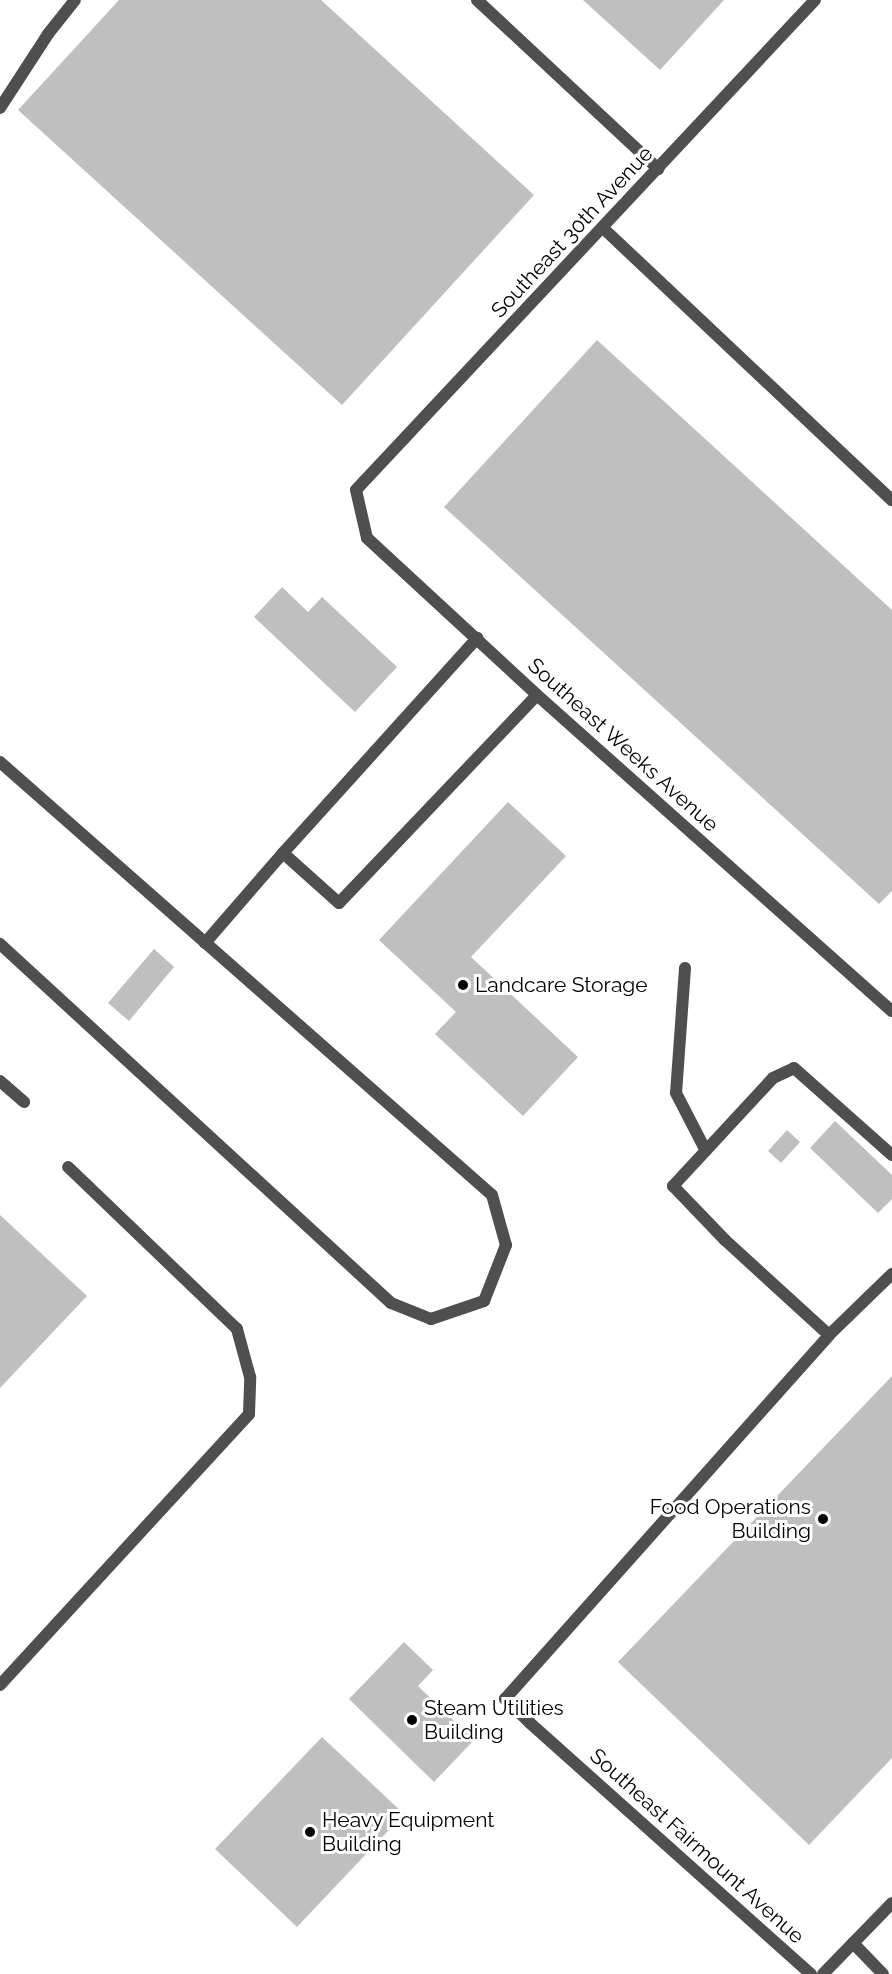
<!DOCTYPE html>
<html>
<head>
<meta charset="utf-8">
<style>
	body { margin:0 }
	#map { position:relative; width:892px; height:1974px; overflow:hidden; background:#fff; font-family:Raleway,sans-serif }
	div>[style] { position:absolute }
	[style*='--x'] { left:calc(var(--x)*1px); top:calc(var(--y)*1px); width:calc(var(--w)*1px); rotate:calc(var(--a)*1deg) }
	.building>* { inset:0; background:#bfbfbf }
	.service>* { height:12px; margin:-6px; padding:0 6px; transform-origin:6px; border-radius:6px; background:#4f4f4f }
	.minor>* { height:12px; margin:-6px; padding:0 6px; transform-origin:6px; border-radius:6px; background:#4f4f4f }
	.dots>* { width:16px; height:16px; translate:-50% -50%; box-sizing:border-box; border:3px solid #fff; border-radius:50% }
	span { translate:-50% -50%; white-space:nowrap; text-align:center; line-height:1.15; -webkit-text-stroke:6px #fff; paint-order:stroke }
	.street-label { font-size:21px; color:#000 }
	.poi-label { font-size:21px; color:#000 }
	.left { translate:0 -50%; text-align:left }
	.right { translate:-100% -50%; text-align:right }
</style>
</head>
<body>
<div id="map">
	<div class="building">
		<div style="clip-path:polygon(119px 0,321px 0,534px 195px,342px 405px,18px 110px)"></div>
		<div style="clip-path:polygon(583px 0,724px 0,660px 70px)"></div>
		<div style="clip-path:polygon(597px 340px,892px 610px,892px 891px,879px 904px,444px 507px)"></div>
		<div style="clip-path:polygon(282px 587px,308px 612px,322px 597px,397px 667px,355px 712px,254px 617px)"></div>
		<div style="clip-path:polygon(508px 802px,566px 856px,471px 957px,578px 1057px,523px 1116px,435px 1034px,456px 1012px,379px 940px)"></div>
		<div style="clip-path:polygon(154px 949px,174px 967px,129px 1021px,108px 1003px)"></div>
		<div style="clip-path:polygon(835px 1121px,892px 1175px,892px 1199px,878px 1213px,810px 1148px)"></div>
		<div style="clip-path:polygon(787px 1130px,800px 1142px,781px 1163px,768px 1151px)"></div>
		<div style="clip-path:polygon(0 1215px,87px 1296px,0 1388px)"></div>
		<div style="clip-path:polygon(892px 1376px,892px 1758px,809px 1845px,618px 1662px)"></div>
		<div style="clip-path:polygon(404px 1642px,433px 1670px,418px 1686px,474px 1740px,434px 1782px,349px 1699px)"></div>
		<div style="clip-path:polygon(322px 1737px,404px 1814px,297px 1927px,215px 1849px)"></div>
	</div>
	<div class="service">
		<div style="--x:477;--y:0;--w:248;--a:43"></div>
		<div style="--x:0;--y:108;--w:88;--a:-57"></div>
		<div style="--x:48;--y:34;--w:43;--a:-51.5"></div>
		<div style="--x:603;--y:228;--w:397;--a:43.3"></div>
		<div style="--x:0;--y:762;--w:655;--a:41.35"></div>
		<div style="--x:492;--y:1195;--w:52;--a:74.4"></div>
		<div style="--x:506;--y:1245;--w:60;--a:111.4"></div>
		<div style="--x:484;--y:1301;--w:56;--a:161.2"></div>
		<div style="--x:431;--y:1319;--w:43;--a:-158.2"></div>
		<div style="--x:391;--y:1303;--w:531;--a:-137.44"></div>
		<div style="--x:283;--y:853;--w:290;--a:-47.9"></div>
		<div style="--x:205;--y:943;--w:119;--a:-49.1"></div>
		<div style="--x:283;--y:853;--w:75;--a:41.8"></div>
		<div style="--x:339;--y:903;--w:287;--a:-46.4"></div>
		<div style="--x:685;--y:968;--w:125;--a:94.1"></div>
		<div style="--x:676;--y:1093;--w:65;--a:62.7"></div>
		<div style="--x:0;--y:1081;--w:32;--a:41"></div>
		<div style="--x:829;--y:1335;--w:141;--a:-137.6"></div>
		<div style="--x:725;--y:1240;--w:75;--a:-133.9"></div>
		<div style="--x:673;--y:1186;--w:147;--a:-47.2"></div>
		<div style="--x:773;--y:1078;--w:23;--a:-25"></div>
		<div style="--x:794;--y:1068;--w:131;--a:41.6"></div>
		<div style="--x:0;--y:1685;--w:368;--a:-47.4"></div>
		<div style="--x:249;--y:1414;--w:37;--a:-88"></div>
		<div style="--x:250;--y:1377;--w:50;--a:-105.2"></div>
		<div style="--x:237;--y:1329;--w:234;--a:-136.2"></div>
		<div style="--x:530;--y:1723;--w:35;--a:-136"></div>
		<div style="--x:505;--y:1699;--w:487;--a:-48.3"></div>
		<div style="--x:829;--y:1335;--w:88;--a:-44.1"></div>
		<div style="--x:853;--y:1943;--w:43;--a:45.9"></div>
	</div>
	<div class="minor">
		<div style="--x:815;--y:0;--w:671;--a:133.13"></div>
		<div style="--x:356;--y:490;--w:49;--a:77.1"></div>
		<div style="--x:367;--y:538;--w:231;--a:42.7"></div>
		<div style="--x:537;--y:695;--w:475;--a:41.7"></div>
		<div style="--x:530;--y:1723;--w:377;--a:41.8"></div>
		<div style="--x:823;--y:1974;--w:99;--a:-45.8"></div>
	</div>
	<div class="dots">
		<div style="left:463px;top:985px;background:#000"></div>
		<div style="left:823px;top:1519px;background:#000"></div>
		<div style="left:412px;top:1720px;background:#000"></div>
		<div style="left:310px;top:1832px;background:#000"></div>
	</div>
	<div class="street-label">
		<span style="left:572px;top:232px;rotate:-47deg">Southeast 30th Avenue</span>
		<span style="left:623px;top:745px;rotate:42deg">Southeast Weeks Avenue</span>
		<span style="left:697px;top:1846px;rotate:42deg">Southeast Fairmount Avenue</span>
	</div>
	<div class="poi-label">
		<span class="left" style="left:475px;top:985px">Landcare Storage</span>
		<span class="right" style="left:811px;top:1519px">Food Operations<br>Building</span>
		<span class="left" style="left:424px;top:1720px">Steam Utilities<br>Building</span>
		<span class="left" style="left:322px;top:1832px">Heavy Equipment<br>Building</span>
	</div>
</div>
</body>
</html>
